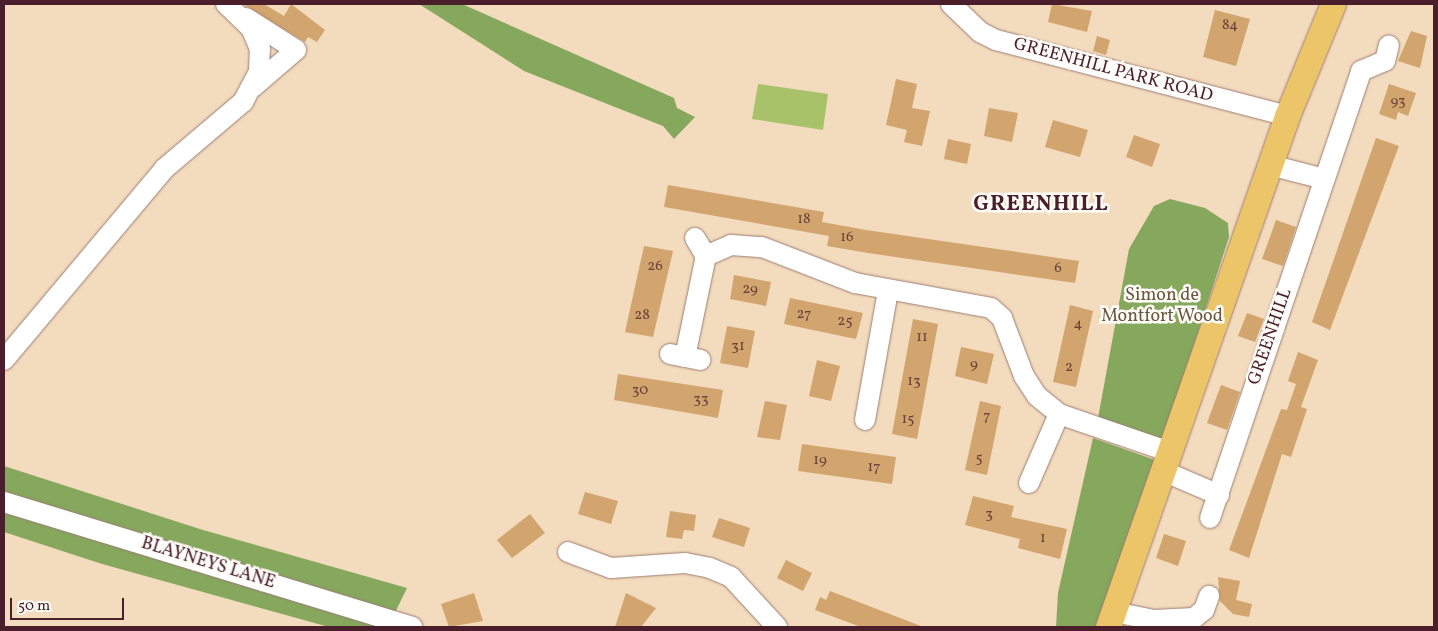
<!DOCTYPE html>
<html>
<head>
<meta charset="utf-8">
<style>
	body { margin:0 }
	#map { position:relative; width:1438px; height:631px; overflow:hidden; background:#f3dbbd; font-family:Vollkorn,serif }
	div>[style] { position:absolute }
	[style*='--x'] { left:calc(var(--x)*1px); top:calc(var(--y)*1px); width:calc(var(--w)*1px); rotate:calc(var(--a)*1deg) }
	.green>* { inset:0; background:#a7c269 }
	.forest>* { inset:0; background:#85a85d }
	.building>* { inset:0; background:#d1a56d }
	.roads { filter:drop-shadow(0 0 1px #9e7d74) drop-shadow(0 0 1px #9e7d74) }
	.minor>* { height:20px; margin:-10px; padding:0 10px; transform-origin:10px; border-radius:10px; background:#fff }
	.major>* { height:25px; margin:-12.5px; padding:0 12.5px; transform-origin:12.5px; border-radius:12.5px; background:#edc569 }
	span { translate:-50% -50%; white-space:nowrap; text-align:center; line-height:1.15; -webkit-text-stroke:5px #fdfcf7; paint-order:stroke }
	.number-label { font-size:15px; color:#6c403c }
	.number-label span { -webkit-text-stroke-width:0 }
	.street-label { font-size:18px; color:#4a1f2b }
	.park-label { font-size:18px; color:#6b5841 }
	.district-label { font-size:22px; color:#4a1f2b; font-weight:700; letter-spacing:1px }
	.frame { position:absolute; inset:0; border:5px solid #4a1f2b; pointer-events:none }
	.scale { position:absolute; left:10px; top:598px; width:114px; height:22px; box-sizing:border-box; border:2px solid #4a1f2b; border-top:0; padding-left:6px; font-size:15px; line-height:18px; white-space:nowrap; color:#4a1f2b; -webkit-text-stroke:4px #fdfcf7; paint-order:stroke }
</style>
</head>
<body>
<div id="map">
	<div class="green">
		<div style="clip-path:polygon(758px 84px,828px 94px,823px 130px,752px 119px)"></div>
	</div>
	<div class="forest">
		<div style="clip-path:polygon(419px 4px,462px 4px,674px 98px,677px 108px,695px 117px,674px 139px,663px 126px,524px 71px)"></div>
		<div style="clip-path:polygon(1170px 199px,1205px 208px,1228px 223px,1229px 237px,1163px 440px,1098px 418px,1129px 249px,1154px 206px)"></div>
		<div style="clip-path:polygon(1093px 438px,1155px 460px,1096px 627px,1056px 627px,1058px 593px)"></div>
		<div style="clip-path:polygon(4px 466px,203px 530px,407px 588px,388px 627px,329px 627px,102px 564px,4px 532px)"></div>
	</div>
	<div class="building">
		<div style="clip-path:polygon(243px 4px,264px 4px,284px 16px,291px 4px,325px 30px,317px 42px,308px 37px,305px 42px)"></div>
		<div style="clip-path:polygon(1052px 4px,1092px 11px,1087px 32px,1048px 22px)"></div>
		<div style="clip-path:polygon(1215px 10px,1250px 19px,1236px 66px,1203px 57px)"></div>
		<div style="clip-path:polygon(1411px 31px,1427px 36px,1420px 68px,1398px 61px)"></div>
		<div style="clip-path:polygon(1097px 36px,1110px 40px,1106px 55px,1093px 51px)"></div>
		<div style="clip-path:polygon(896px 79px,917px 84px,912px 108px,930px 111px,922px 146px,904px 142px,907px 130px,886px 125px)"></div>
		<div style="clip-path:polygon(1389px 84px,1416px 93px,1408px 116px,1398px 112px,1396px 120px,1379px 114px)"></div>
		<div style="clip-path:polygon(989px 108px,1018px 113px,1012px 142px,984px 136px)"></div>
		<div style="clip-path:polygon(1053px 120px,1088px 130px,1080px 157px,1045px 147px)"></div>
		<div style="clip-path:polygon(1134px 135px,1160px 144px,1152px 167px,1126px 157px)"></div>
		<div style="clip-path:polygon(1376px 138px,1399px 146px,1330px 330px,1312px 322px)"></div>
		<div style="clip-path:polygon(948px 139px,971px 144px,967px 164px,944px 159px)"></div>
		<div style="clip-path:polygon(668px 185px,824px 212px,822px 222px,866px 230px,1079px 261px,1075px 283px,868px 253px,827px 246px,829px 236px,664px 207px)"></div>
		<div style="clip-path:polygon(1276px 220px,1296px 227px,1283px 266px,1262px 259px)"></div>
		<div style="clip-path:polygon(644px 246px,673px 251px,653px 337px,625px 332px)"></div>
		<div style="clip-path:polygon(734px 275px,771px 282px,766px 306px,730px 299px)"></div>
		<div style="clip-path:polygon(790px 298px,863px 313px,856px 339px,784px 324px)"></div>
		<div style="clip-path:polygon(1070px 305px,1093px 311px,1076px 387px,1053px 382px)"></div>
		<div style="clip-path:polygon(1247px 313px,1264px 319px,1255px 342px,1238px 336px)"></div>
		<div style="clip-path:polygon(913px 319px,938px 324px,917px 439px,892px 434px)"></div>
		<div style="clip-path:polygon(727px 326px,755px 331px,748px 368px,720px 363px)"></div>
		<div style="clip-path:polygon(961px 347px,994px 354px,987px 384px,955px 376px)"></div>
		<div style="clip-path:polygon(1298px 352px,1318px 360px,1301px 407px,1307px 409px,1291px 457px,1282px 454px,1249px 558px,1229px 550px,1281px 409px,1287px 410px,1296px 384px,1288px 381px)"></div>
		<div style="clip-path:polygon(817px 360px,840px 366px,831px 401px,809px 396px)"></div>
		<div style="clip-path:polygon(618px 374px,723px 390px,718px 418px,614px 400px)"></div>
		<div style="clip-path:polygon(1221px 385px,1240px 392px,1227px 430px,1207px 423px)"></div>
		<div style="clip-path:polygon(765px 401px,787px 405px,780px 440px,757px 437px)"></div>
		<div style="clip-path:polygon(980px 401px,1001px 406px,987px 475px,965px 470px)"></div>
		<div style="clip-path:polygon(802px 444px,896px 457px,892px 484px,798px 471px)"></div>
		<div style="clip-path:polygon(585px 492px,618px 501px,611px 524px,578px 514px)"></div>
		<div style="clip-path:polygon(973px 496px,1014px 506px,1011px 517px,1067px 529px,1060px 559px,1018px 548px,1020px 539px,965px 525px)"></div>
		<div style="clip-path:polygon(670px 511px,696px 515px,694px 531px,684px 530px,682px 539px,666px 537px)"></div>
		<div style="clip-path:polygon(530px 514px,545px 533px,512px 558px,497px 540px)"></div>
		<div style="clip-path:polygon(719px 518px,750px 528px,744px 547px,712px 537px)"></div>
		<div style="clip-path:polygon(1164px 534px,1186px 541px,1178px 566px,1156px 558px)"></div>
		<div style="clip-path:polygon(786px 560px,812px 573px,803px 591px,777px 578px)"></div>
		<div style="clip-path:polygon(1218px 577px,1240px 581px,1236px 600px,1252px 604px,1249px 617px,1233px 614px,1220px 601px)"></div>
		<div style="clip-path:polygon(830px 591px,921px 626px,920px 627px,861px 627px,815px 610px,820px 597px,826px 600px)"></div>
		<div style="clip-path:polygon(474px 593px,483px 621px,449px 627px,441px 604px)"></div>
		<div style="clip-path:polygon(626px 593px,656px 608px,641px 627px,615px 627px)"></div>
	</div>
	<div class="roads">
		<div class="minor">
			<div style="--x:951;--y:4;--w:40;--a:44"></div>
			<div style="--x:980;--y:32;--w:18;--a:27"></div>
			<div style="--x:996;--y:40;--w:301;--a:14.6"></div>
			<div style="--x:246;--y:18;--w:59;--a:32.6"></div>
			<div style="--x:296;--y:50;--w:57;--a:139.3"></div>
			<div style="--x:1270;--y:165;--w:56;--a:14.5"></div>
			<div style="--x:695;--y:238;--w:21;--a:59"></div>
			<div style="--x:670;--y:354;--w:31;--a:11"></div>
			<div style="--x:685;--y:357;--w:103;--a:-78.3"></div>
			<div style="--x:706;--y:256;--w:27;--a:-24"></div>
			<div style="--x:731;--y:245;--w:31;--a:4"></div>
			<div style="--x:762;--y:247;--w:100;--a:21.2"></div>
			<div style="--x:855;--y:283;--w:138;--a:10.4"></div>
			<div style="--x:991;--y:308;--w:15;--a:42"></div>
			<div style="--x:1002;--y:318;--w:62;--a:69.2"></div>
			<div style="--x:1024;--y:376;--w:24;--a:57"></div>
			<div style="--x:1037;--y:396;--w:28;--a:39"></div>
			<div style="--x:1059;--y:414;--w:117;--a:18.9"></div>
			<div style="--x:4;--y:360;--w:249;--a:-50"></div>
			<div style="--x:164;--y:169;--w:104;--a:-40.3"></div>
			<div style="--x:243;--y:102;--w:34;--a:-62"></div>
			<div style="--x:259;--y:72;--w:23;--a:-88"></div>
			<div style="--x:260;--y:49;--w:23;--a:-113"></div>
			<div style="--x:251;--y:28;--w:35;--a:-136"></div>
			<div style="--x:865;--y:420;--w:131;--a:-79.9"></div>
			<div style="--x:1163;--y:471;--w:61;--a:23.2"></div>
			<div style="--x:1029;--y:483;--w:75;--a:-66.5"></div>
			<div style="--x:4;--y:502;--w:427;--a:17"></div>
			<div style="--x:1210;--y:518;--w:472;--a:-71.3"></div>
			<div style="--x:1361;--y:71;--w:26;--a:-23"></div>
			<div style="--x:1385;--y:61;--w:16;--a:-76"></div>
			<div style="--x:568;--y:552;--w:46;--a:20.4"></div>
			<div style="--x:611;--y:568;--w:74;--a:-3.9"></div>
			<div style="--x:685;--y:563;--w:25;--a:11"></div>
			<div style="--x:710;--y:568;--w:23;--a:23"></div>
			<div style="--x:731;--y:577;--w:68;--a:47.4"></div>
			<div style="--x:1114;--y:612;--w:41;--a:11.3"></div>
			<div style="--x:1154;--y:620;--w:40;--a:-2.9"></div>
			<div style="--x:1194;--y:618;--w:13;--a:-39"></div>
			<div style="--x:1204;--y:610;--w:15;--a:-70"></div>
		</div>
		<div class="major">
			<div style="--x:1108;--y:627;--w:541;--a:-70.69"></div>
			<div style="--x:1287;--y:116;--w:121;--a:-67.7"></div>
		</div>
	</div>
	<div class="number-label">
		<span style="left:1230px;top:26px">84</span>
		<span style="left:1398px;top:102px">93</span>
		<span style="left:804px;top:220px">18</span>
		<span style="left:847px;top:238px">16</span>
		<span style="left:655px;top:267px">26</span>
		<span style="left:1058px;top:269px">6</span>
		<span style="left:750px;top:290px">29</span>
		<span style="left:804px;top:315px">27</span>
		<span style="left:642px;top:316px">28</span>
		<span style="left:845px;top:322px">25</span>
		<span style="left:1078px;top:325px">4</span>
		<span style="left:922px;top:338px">11</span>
		<span style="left:738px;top:347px">31</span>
		<span style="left:974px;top:365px">9</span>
		<span style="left:1069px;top:368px">2</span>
		<span style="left:914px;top:382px">13</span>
		<span style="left:640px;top:391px">30</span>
		<span style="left:701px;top:400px">33</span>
		<span style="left:987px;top:417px">7</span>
		<span style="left:908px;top:420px">15</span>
		<span style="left:979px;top:459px">5</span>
		<span style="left:820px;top:461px">19</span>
		<span style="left:874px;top:468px">17</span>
		<span style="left:989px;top:515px">3</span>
		<span style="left:1043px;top:539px">1</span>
	</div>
	<div class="street-label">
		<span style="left:1113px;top:71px;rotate:15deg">GREENHILL PARK ROAD</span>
		<span style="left:1271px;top:337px;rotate:-71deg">GREENHILL</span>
		<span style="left:208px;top:564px;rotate:17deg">BLAYNEYS LANE</span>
	</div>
	<div class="park-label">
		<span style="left:1162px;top:307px">Simon de<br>Montfort Wood</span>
	</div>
	<div class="district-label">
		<span style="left:1041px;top:205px">GREENHILL</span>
	</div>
	<div class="frame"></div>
	<div class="scale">50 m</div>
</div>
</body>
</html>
